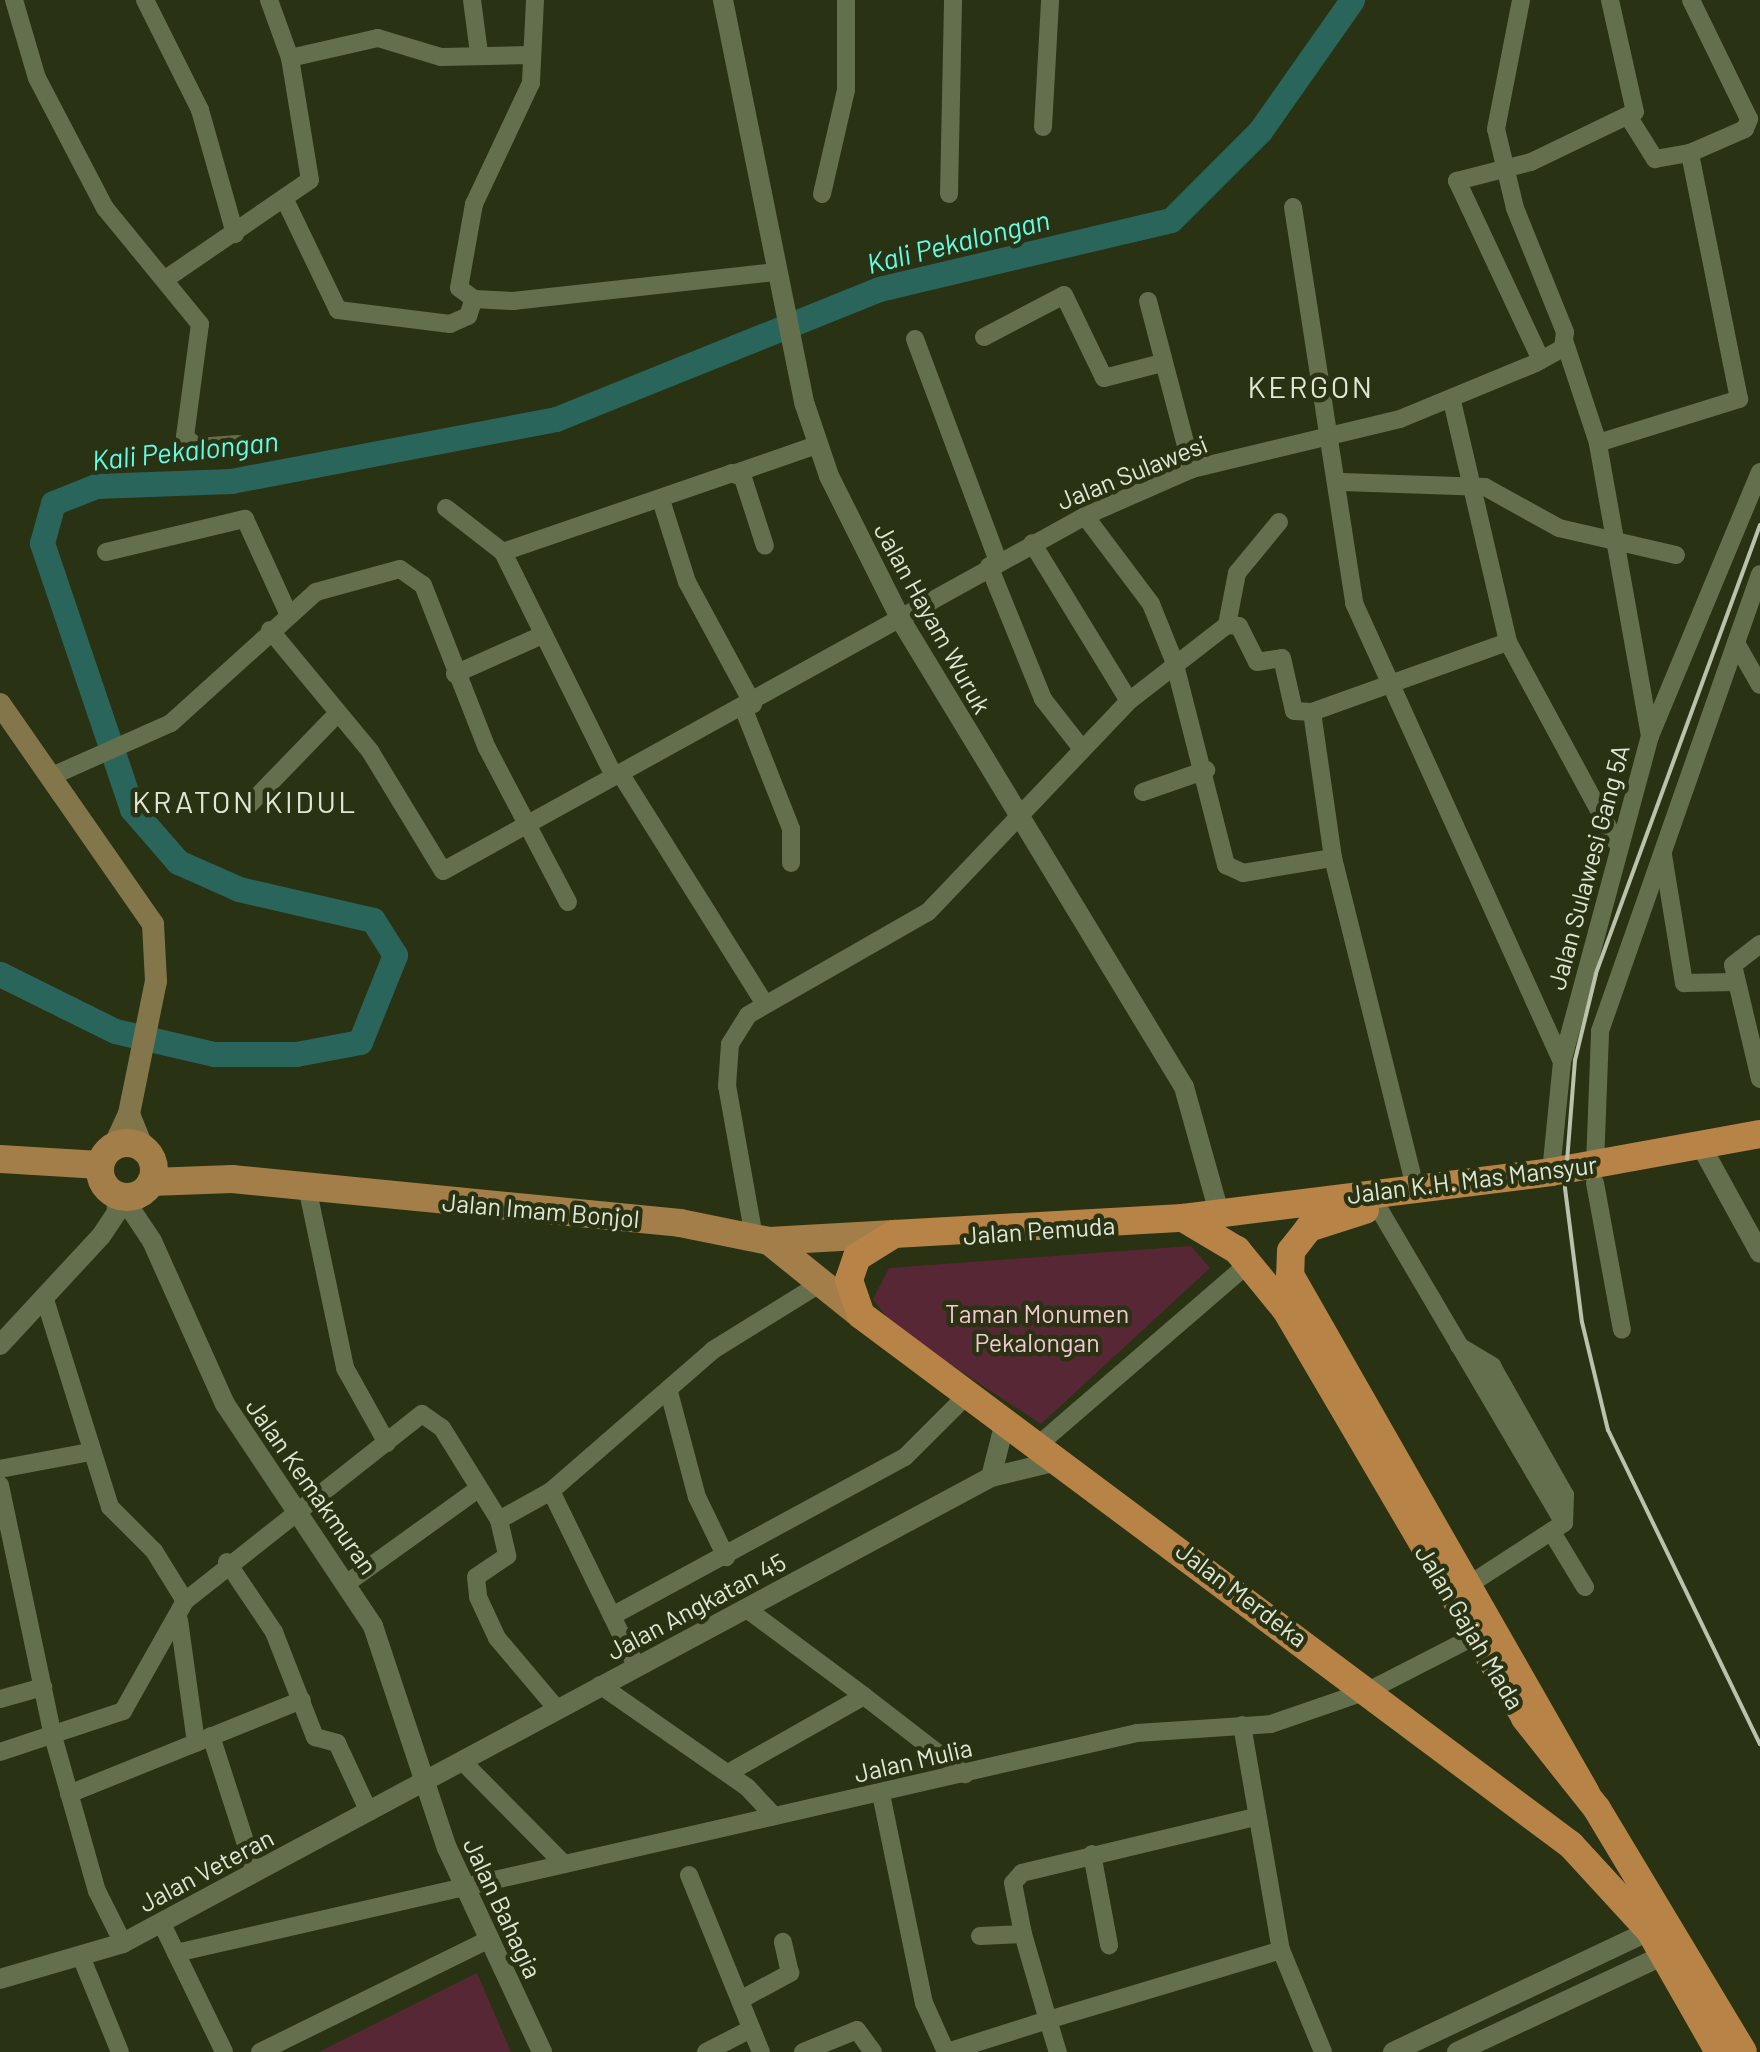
<!DOCTYPE html>
<html>
<head>
<meta charset="utf-8">
<style>
	body { margin:0 }
	#map { position:relative; width:1760px; height:2052px; overflow:hidden; background:#293212; font-family:Barlow,sans-serif }
	div>[style] { position:absolute }
	[style*='--x'] { left:calc(var(--x)*1px); top:calc(var(--y)*1px); width:calc(var(--w)*1px); rotate:calc(var(--a)*1deg) }
	.green>* { inset:0; background:#582736 }
	.river>* { height:25px; margin:-12.5px; padding:0 12.5px; transform-origin:12.5px; border-radius:12.5px; background:#2a655c }
	.minor>* { height:18px; margin:-9px; padding:0 9px; transform-origin:9px; border-radius:9px; background:#646f4d }
	.tertiary>* { height:20px; margin:-10px; padding:0 10px; transform-origin:10px; border-radius:10px; background:#646f4d }
	.secondary>* { height:22px; margin:-11px; padding:0 11px; transform-origin:11px; border-radius:11px; background:#84764b }
	.primary>* { height:28px; margin:-14px; padding:0 14px; transform-origin:14px; border-radius:14px; background:#a37e48 }
	.primary>.ring { margin:-14px; padding:0; box-sizing:content-box; background:none; border:28px solid #a37e48; border-radius:50% }
	.trunk>* { height:28px; margin:-14px; padding:0 14px; transform-origin:14px; border-radius:14px; background:#b88346 }
	.rail>* { height:4px; margin:-2px; padding:0 2px; transform-origin:2px; border-radius:2px; background:#bac2ac }
	span { translate:-50% -50%; white-space:nowrap; text-align:center; line-height:1.15; -webkit-text-stroke:9px #293212; paint-order:stroke }
	.street-label { font-size:25px; color:#e0e7d4 }
	.park-label { font-size:25px; color:#f5c7d2 }
	.water-label { font-size:28px; color:#61fde8; font-style:italic }
	.quarter-label { font-size:30px; color:#e0e7d4; letter-spacing:2.5px }
</style>
</head>
<body>
<div id="map">
	<div class="green">
		<div style="clip-path:polygon(1191px 1246px,1210px 1268px,1041px 1424px,895px 1328px,873px 1299px,889px 1268px)"></div>
		<div style="clip-path:polygon(477px 1973px,511px 2052px,319px 2052px)"></div>
	</div>
	<div class="river">
		<div style="--x:0;--y:974;--w:128;--a:26.4"></div>
		<div style="--x:115;--y:1031;--w:102;--a:13.1"></div>
		<div style="--x:214;--y:1054;--w:82;--a:0"></div>
		<div style="--x:296;--y:1054;--w:65;--a:-10.6"></div>
		<div style="--x:360;--y:1042;--w:94;--a:-68.1"></div>
		<div style="--x:395;--y:955;--w:41;--a:-122.2"></div>
		<div style="--x:373;--y:920;--w:138;--a:-167"></div>
		<div style="--x:239;--y:889;--w:67;--a:-156.1"></div>
		<div style="--x:178;--y:862;--w:70;--a:-131"></div>
		<div style="--x:132;--y:809;--w:281;--a:-108.7"></div>
		<div style="--x:42;--y:543;--w:41;--a:-74.6"></div>
		<div style="--x:53;--y:503;--w:46;--a:-21.6"></div>
		<div style="--x:96;--y:486;--w:135;--a:-2.1"></div>
		<div style="--x:231;--y:481;--w:331;--a:-10.8"></div>
		<div style="--x:556;--y:419;--w:348;--a:-21.9"></div>
		<div style="--x:879;--y:289;--w:300;--a:-13.3"></div>
		<div style="--x:1171;--y:220;--w:126;--a:-45"></div>
		<div style="--x:1260;--y:131;--w:160;--a:-54.9"></div>
	</div>
	<div class="minor">
		<div style="--x:14;--y:0;--w:81;--a:73.6"></div>
		<div style="--x:37;--y:78;--w:147;--a:62.4"></div>
		<div style="--x:105;--y:208;--w:150;--a:50.7"></div>
		<div style="--x:200;--y:324;--w:114;--a:97.6"></div>
		<div style="--x:185;--y:437;--w:16;--a:40"></div>
		<div style="--x:197;--y:447;--w:41;--a:-4.2"></div>
		<div style="--x:145;--y:0;--w:123;--a:63.4"></div>
		<div style="--x:200;--y:110;--w:129;--a:74.2"></div>
		<div style="--x:269;--y:0;--w:62;--a:70.1"></div>
		<div style="--x:472;--y:0;--w:53;--a:82.5"></div>
		<div style="--x:535;--y:0;--w:83;--a:92.8"></div>
		<div style="--x:531;--y:83;--w:134;--a:115.2"></div>
		<div style="--x:474;--y:204;--w:85;--a:100.1"></div>
		<div style="--x:459;--y:288;--w:19;--a:36"></div>
		<div style="--x:474;--y:299;--w:39;--a:3"></div>
		<div style="--x:513;--y:301;--w:266;--a:-6.3"></div>
		<div style="--x:1628;--y:116;--w:51;--a:57.9"></div>
		<div style="--x:1655;--y:159;--w:36;--a:-10"></div>
		<div style="--x:1043;--y:127;--w:127;--a:-86.8"></div>
		<div style="--x:822;--y:194;--w:107;--a:-77"></div>
		<div style="--x:846;--y:90;--w:90;--a:-90"></div>
		<div style="--x:949;--y:194;--w:194;--a:-88.8"></div>
		<div style="--x:285;--y:200;--w:122;--a:64.3"></div>
		<div style="--x:338;--y:310;--w:113;--a:7.1"></div>
		<div style="--x:450;--y:324;--w:20;--a:-24"></div>
		<div style="--x:468;--y:316;--w:18;--a:-71"></div>
		<div style="--x:1293;--y:207;--w:401;--a:81.2"></div>
		<div style="--x:1354;--y:603;--w:504;--a:65.62"></div>
		<div style="--x:167;--y:278;--w:173;--a:-34.4"></div>
		<div style="--x:310;--y:180;--w:124;--a:-99.3"></div>
		<div style="--x:290;--y:58;--w:90;--a:-12.8"></div>
		<div style="--x:378;--y:38;--w:66;--a:16.8"></div>
		<div style="--x:441;--y:57;--w:90;--a:-1.3"></div>
		<div style="--x:1148;--y:301;--w:174;--a:75.3"></div>
		<div style="--x:984;--y:337;--w:90;--a:-27.7"></div>
		<div style="--x:1064;--y:295;--w:92;--a:64.3"></div>
		<div style="--x:1104;--y:378;--w:60;--a:-14.5"></div>
		<div style="--x:915;--y:339;--w:237;--a:69.5"></div>
		<div style="--x:1541;--y:360;--w:198;--a:-115.1"></div>
		<div style="--x:1457;--y:181;--w:76;--a:-14.4"></div>
		<div style="--x:1531;--y:162;--w:115;--a:-25.7"></div>
		<div style="--x:1635;--y:112;--w:115;--a:-102.6"></div>
		<div style="--x:1452;--y:401;--w:247;--a:76.9"></div>
		<div style="--x:1508;--y:642;--w:227;--a:61.6"></div>
		<div style="--x:1598;--y:443;--w:148;--a:-17.3"></div>
		<div style="--x:1739;--y:399;--w:251;--a:-101.3"></div>
		<div style="--x:1690;--y:153;--w:60;--a:-23.6"></div>
		<div style="--x:1745;--y:129;--w:11;--a:-68"></div>
		<div style="--x:1749;--y:119;--w:132;--a:-116"></div>
		<div style="--x:736;--y:473;--w:86;--a:-19.1"></div>
		<div style="--x:1342;--y:482;--w:143;--a:2"></div>
		<div style="--x:1485;--y:487;--w:85;--a:29"></div>
		<div style="--x:1559;--y:528;--w:120;--a:13"></div>
		<div style="--x:661;--y:500;--w:86;--a:72.4"></div>
		<div style="--x:687;--y:582;--w:139;--a:61.6"></div>
		<div style="--x:446;--y:508;--w:72;--a:37.7"></div>
		<div style="--x:1085;--y:516;--w:110;--a:53.1"></div>
		<div style="--x:1151;--y:604;--w:61;--a:68"></div>
		<div style="--x:1174;--y:661;--w:211;--a:75.7"></div>
		<div style="--x:1226;--y:865;--w:19;--a:25"></div>
		<div style="--x:1243;--y:873;--w:91;--a:-9.5"></div>
		<div style="--x:106;--y:552;--w:143;--a:-13.4"></div>
		<div style="--x:245;--y:519;--w:103;--a:65.4"></div>
		<div style="--x:989;--y:566;--w:144;--a:67.9"></div>
		<div style="--x:1043;--y:699;--w:58;--a:52"></div>
		<div style="--x:1227;--y:625;--w:12;--a:5"></div>
		<div style="--x:1239;--y:626;--w:40;--a:63.4"></div>
		<div style="--x:1257;--y:662;--w:25;--a:-9"></div>
		<div style="--x:1282;--y:658;--w:54;--a:77.2"></div>
		<div style="--x:1294;--y:711;--w:18;--a:3"></div>
		<div style="--x:1312;--y:712;--w:148;--a:81.8"></div>
		<div style="--x:1333;--y:858;--w:339;--a:76"></div>
		<div style="--x:270;--y:630;--w:157;--a:50.4"></div>
		<div style="--x:370;--y:751;--w:140;--a:58.7"></div>
		<div style="--x:443;--y:871;--w:734;--a:-28.94"></div>
		<div style="--x:1085;--y:516;--w:117;--a:-23.7"></div>
		<div style="--x:1192;--y:469;--w:214;--a:-13.5"></div>
		<div style="--x:1400;--y:419;--w:147;--a:-22.4"></div>
		<div style="--x:1536;--y:363;--w:31;--a:-29"></div>
		<div style="--x:1563;--y:348;--w:16;--a:-83"></div>
		<div style="--x:1565;--y:332;--w:134;--a:-112"></div>
		<div style="--x:1515;--y:208;--w:81;--a:-103.5"></div>
		<div style="--x:1496;--y:129;--w:131;--a:-79"></div>
		<div style="--x:1736;--y:643;--w:48;--a:60.3"></div>
		<div style="--x:455;--y:674;--w:95;--a:-24.1"></div>
		<div style="--x:1129;--y:701;--w:124;--a:-37.8"></div>
		<div style="--x:1227;--y:625;--w:53;--a:-79.1"></div>
		<div style="--x:1237;--y:573;--w:66;--a:-50.5"></div>
		<div style="--x:744;--y:710;--w:128;--a:68.4"></div>
		<div style="--x:791;--y:829;--w:34;--a:90"></div>
		<div style="--x:1312;--y:712;--w:208;--a:-19.7"></div>
		<div style="--x:1650;--y:736;--w:286;--a:-67.4"></div>
		<div style="--x:620;--y:773;--w:269;--a:57.9"></div>
		<div style="--x:52;--y:776;--w:130;--a:-24"></div>
		<div style="--x:171;--y:723;--w:195;--a:-42.1"></div>
		<div style="--x:316;--y:592;--w:87;--a:-15.3"></div>
		<div style="--x:400;--y:569;--w:28;--a:35"></div>
		<div style="--x:423;--y:585;--w:175;--a:68.6"></div>
		<div style="--x:487;--y:748;--w:174;--a:62.3"></div>
		<div style="--x:614;--y:776;--w:250;--a:-116.4"></div>
		<div style="--x:503;--y:552;--w:242;--a:-19"></div>
		<div style="--x:732;--y:473;--w:12;--a:24"></div>
		<div style="--x:743;--y:478;--w:71;--a:72.1"></div>
		<div style="--x:1143;--y:792;--w:67;--a:-19.2"></div>
		<div style="--x:249;--y:805;--w:127;--a:-46"></div>
		<div style="--x:1663;--y:855;--w:130;--a:80.7"></div>
		<div style="--x:1684;--y:983;--w:52;--a:-1.1"></div>
		<div style="--x:1760;--y:944;--w:34;--a:142"></div>
		<div style="--x:1733;--y:965;--w:117;--a:76.7"></div>
		<div style="--x:1595;--y:1164;--w:133;--a:-87.8"></div>
		<div style="--x:1600;--y:1031;--w:484;--a:-70.7"></div>
		<div style="--x:1551;--y:1172;--w:111;--a:-84.3"></div>
		<div style="--x:1562;--y:1062;--w:338;--a:-74.9"></div>
		<div style="--x:1650;--y:736;--w:298;--a:-100.1"></div>
		<div style="--x:1598;--y:443;--w:105;--a:-108.3"></div>
		<div style="--x:1595;--y:1183;--w:149;--a:79.6"></div>
		<div style="--x:307;--y:1187;--w:185;--a:78.1"></div>
		<div style="--x:345;--y:1368;--w:86;--a:60.8"></div>
		<div style="--x:1379;--y:1209;--w:364;--a:59.5"></div>
		<div style="--x:1564;--y:1523;--w:112;--a:147"></div>
		<div style="--x:754;--y:1237;--w:153;--a:-100.1"></div>
		<div style="--x:727;--y:1086;--w:42;--a:-85.9"></div>
		<div style="--x:730;--y:1044;--w:34;--a:-58"></div>
		<div style="--x:748;--y:1015;--w:207;--a:-29.8"></div>
		<div style="--x:928;--y:912;--w:291;--a:-46.4"></div>
		<div style="--x:1129;--y:701;--w:185;--a:-121.5"></div>
		<div style="--x:1459;--y:1346;--w:39;--a:31"></div>
		<div style="--x:1492;--y:1366;--w:148;--a:60.5"></div>
		<div style="--x:1565;--y:1495;--w:28;--a:92"></div>
		<div style="--x:669;--y:1392;--w:109;--a:75.1"></div>
		<div style="--x:697;--y:1497;--w:67;--a:64.2"></div>
		<div style="--x:1037;--y:1446;--w:281;--a:-40.8"></div>
		<div style="--x:0;--y:1469;--w:92;--a:-10.7"></div>
		<div style="--x:0;--y:1485;--w:257;--a:78.1"></div>
		<div style="--x:53;--y:1736;--w:161;--a:74.2"></div>
		<div style="--x:97;--y:1891;--w:58;--a:63.4"></div>
		<div style="--x:551;--y:1491;--w:194;--a:64"></div>
		<div style="--x:499;--y:1520;--w:37;--a:77"></div>
		<div style="--x:507;--y:1556;--w:37;--a:146"></div>
		<div style="--x:476;--y:1577;--w:20;--a:84"></div>
		<div style="--x:478;--y:1597;--w:45;--a:65.1"></div>
		<div style="--x:497;--y:1638;--w:93;--a:49.8"></div>
		<div style="--x:1553;--y:1534;--w:62;--a:58.9"></div>
		<div style="--x:227;--y:1562;--w:84;--a:56.1"></div>
		<div style="--x:274;--y:1632;--w:113;--a:68.7"></div>
		<div style="--x:315;--y:1737;--w:23;--a:15"></div>
		<div style="--x:337;--y:1743;--w:76;--a:65.1"></div>
		<div style="--x:350;--y:1581;--w:158;--a:-35.7"></div>
		<div style="--x:185;--y:1601;--w:302;--a:-38.3"></div>
		<div style="--x:422;--y:1414;--w:24;--a:35"></div>
		<div style="--x:442;--y:1428;--w:108;--a:58.2"></div>
		<div style="--x:499;--y:1520;--w:60;--a:-29.1"></div>
		<div style="--x:551;--y:1491;--w:215;--a:-41"></div>
		<div style="--x:713;--y:1350;--w:127;--a:-31.8"></div>
		<div style="--x:612;--y:1616;--w:333;--a:-28.5"></div>
		<div style="--x:905;--y:1457;--w:88;--a:-45"></div>
		<div style="--x:179;--y:1620;--w:124;--a:82.1"></div>
		<div style="--x:600;--y:1685;--w:179;--a:34.8"></div>
		<div style="--x:747;--y:1787;--w:40;--a:47"></div>
		<div style="--x:864;--y:1696;--w:128;--a:37.7"></div>
		<div style="--x:0;--y:1699;--w:45;--a:-15.6"></div>
		<div style="--x:1242;--y:1725;--w:228;--a:80.2"></div>
		<div style="--x:1281;--y:1950;--w:110;--a:67.6"></div>
		<div style="--x:211;--y:1736;--w:143;--a:72.1"></div>
		<div style="--x:0;--y:1752;--w:130;--a:-18.4"></div>
		<div style="--x:123;--y:1711;--w:126;--a:-60.6"></div>
		<div style="--x:185;--y:1601;--w:59;--a:-121.8"></div>
		<div style="--x:154;--y:1551;--w:62;--a:-135"></div>
		<div style="--x:110;--y:1507;--w:217;--a:-107.4"></div>
		<div style="--x:462;--y:1761;--w:142;--a:45.3"></div>
		<div style="--x:728;--y:1773;--w:156;--a:-29.5"></div>
		<div style="--x:864;--y:1696;--w:146;--a:-143.4"></div>
		<div style="--x:69;--y:1794;--w:251;--a:-22"></div>
		<div style="--x:881;--y:1794;--w:213;--a:78.4"></div>
		<div style="--x:924;--y:2003;--w:54;--a:65.8"></div>
		<div style="--x:1251;--y:1818;--w:236;--a:166.5"></div>
		<div style="--x:1022;--y:1873;--w:13;--a:132"></div>
		<div style="--x:1013;--y:1883;--w:52;--a:78.9"></div>
		<div style="--x:1023;--y:1934;--w:90;--a:73.8"></div>
		<div style="--x:1048;--y:2020;--w:243;--a:-16.7"></div>
		<div style="--x:1092;--y:1854;--w:93;--a:79.4"></div>
		<div style="--x:689;--y:1875;--w:191;--a:67.9"></div>
		<div style="--x:161;--y:1922;--w:144;--a:64.1"></div>
		<div style="--x:980;--y:1936;--w:43;--a:-2.7"></div>
		<div style="--x:176;--y:1953;--w:986;--a:-12.89"></div>
		<div style="--x:1137;--y:1733;--w:134;--a:-3.8"></div>
		<div style="--x:1271;--y:1724;--w:105;--a:-19"></div>
		<div style="--x:1370;--y:1690;--w:120;--a:-27.2"></div>
		<div style="--x:82;--y:1959;--w:100;--a:67.8"></div>
		<div style="--x:742;--y:1999;--w:55;--a:-28.4"></div>
		<div style="--x:790;--y:1973;--w:32;--a:-103"></div>
		<div style="--x:260;--y:2052;--w:256;--a:-26.2"></div>
		<div style="--x:706;--y:2052;--w:51;--a:-27.1"></div>
		<div style="--x:803;--y:2052;--w:58;--a:-22.2"></div>
		<div style="--x:857;--y:2030;--w:27;--a:54"></div>
		<div style="--x:947;--y:2052;--w:106;--a:-17.6"></div>
		<div style="--x:1048;--y:2020;--w:34;--a:73"></div>
	</div>
	<div class="tertiary">
		<div style="--x:723;--y:0;--w:413;--a:78.6"></div>
		<div style="--x:805;--y:405;--w:75;--a:71.3"></div>
		<div style="--x:829;--y:476;--w:163;--a:63.4"></div>
		<div style="--x:902;--y:622;--w:544;--a:58.77"></div>
		<div style="--x:1184;--y:1087;--w:130;--a:74.4"></div>
		<div style="--x:1700;--y:1144;--w:124;--a:61.2"></div>
		<div style="--x:122;--y:1196;--w:54;--a:56.3"></div>
		<div style="--x:152;--y:1241;--w:179;--a:65.9"></div>
		<div style="--x:225;--y:1404;--w:267;--a:56.3"></div>
		<div style="--x:373;--y:1626;--w:234;--a:71.6"></div>
		<div style="--x:447;--y:1848;--w:225;--a:65"></div>
		<div style="--x:0;--y:1345;--w:149;--a:-47.2"></div>
		<div style="--x:101;--y:1236;--w:29;--a:-56"></div>
		<div style="--x:117;--y:1212;--w:17;--a:-93"></div>
		<div style="--x:991;--y:1477;--w:57;--a:-75.7"></div>
		<div style="--x:0;--y:1979;--w:128;--a:-16.3"></div>
		<div style="--x:123;--y:1943;--w:985;--a:-28.23"></div>
		<div style="--x:991;--y:1477;--w:68;--a:-13.6"></div>
		<div style="--x:1393;--y:2052;--w:293;--a:-25.3"></div>
		<div style="--x:1457;--y:2052;--w:238;--a:-25.1"></div>
	</div>
	<div class="secondary">
		<div style="--x:0;--y:704;--w:268;--a:55.2"></div>
		<div style="--x:153;--y:924;--w:57;--a:87"></div>
		<div style="--x:156;--y:981;--w:136;--a:101.5"></div>
		<div style="--x:129;--y:1114;--w:35;--a:115"></div>
		<div style="--x:129;--y:1114;--w:37;--a:68"></div>
	</div>
	<div class="primary">
		<div class="ring" style="left:100px;top:1143px;width:26px;height:26px"></div>
		<div style="--x:0;--y:1159;--w:100;--a:3.4"></div>
		<div style="--x:151;--y:1182;--w:81;--a:-2.1"></div>
		<div style="--x:232;--y:1179;--w:450;--a:5.6"></div>
		<div style="--x:680;--y:1223;--w:91;--a:11.4"></div>
		<div style="--x:769;--y:1241;--w:125;--a:-3.2"></div>
		<div style="--x:769;--y:1241;--w:118;--a:38.8"></div>
	</div>
	<div class="trunk">
		<div style="--x:1365;--y:1210;--w:59;--a:162.2"></div>
		<div style="--x:1309;--y:1228;--w:29;--a:128"></div>
		<div style="--x:1291;--y:1251;--w:24;--a:92"></div>
		<div style="--x:1290;--y:1275;--w:597;--a:60.26"></div>
		<div style="--x:1183;--y:1218;--w:63;--a:30.7"></div>
		<div style="--x:1237;--y:1250;--w:77;--a:50.8"></div>
		<div style="--x:1286;--y:1310;--w:473;--a:59.6"></div>
		<div style="--x:1525;--y:1718;--w:116;--a:51.6"></div>
		<div style="--x:1597;--y:1809;--w:283;--a:59"></div>
		<div style="--x:1719;--y:2052;--w:139;--a:-119.7"></div>
		<div style="--x:1650;--y:1931;--w:117;--a:-132.6"></div>
		<div style="--x:1571;--y:1845;--w:886;--a:-143.26"></div>
		<div style="--x:861;--y:1315;--w:37;--a:-109"></div>
		<div style="--x:849;--y:1280;--w:24;--a:-71"></div>
		<div style="--x:857;--y:1257;--w:44;--a:-31.9"></div>
		<div style="--x:894;--y:1234;--w:289;--a:-3.2"></div>
		<div style="--x:1183;--y:1218;--w:371;--a:-7.1"></div>
		<div style="--x:1551;--y:1172;--w:212;--a:-10.3"></div>
	</div>
	<div class="rail">
		<div style="--x:1760;--y:525;--w:478;--a:110.1"></div>
		<div style="--x:1596;--y:974;--w:89;--a:103.7"></div>
		<div style="--x:1575;--y:1060;--w:128;--a:94.5"></div>
		<div style="--x:1565;--y:1188;--w:135;--a:82.8"></div>
		<div style="--x:1582;--y:1322;--w:111;--a:76.5"></div>
		<div style="--x:1608;--y:1430;--w:349;--a:64.2"></div>
	</div>
	<div class="street-label">
		<span style="left:1132px;top:472px;rotate:-22deg">Jalan Sulawesi</span>
		<span style="left:933px;top:618px;rotate:61deg">Jalan Hayam Wuruk</span>
		<span style="left:1588px;top:867px;rotate:-75deg">Jalan Sulawesi Gang 5A</span>
		<span style="left:1472px;top:1179px;rotate:-7deg">Jalan K.H. Mas Mansyur</span>
		<span style="left:541px;top:1210px;rotate:5deg">Jalan Imam Bonjol</span>
		<span style="left:1039px;top:1230px;rotate:-4deg">Jalan Pemuda</span>
		<span style="left:312px;top:1486px;rotate:55deg">Jalan Kemakmuran</span>
		<span style="left:1242px;top:1594px;rotate:37deg">Jalan Merdeka</span>
		<span style="left:696px;top:1606px;rotate:-28deg">Jalan Angkatan 45</span>
		<span style="left:1470px;top:1627px;rotate:59deg">Jalan Gajah Mada</span>
		<span style="left:913px;top:1760px;rotate:-13deg">Jalan Mulia</span>
		<span style="left:206px;top:1870px;rotate:-28deg">Jalan Veteran</span>
		<span style="left:503px;top:1908px;rotate:65deg">Jalan Bahagia</span>
	</div>
	<div class="park-label">
		<span style="left:1037px;top:1328px">Taman Monumen<br>Pekalongan</span>
	</div>
	<div class="water-label">
		<span style="left:958px;top:241px;rotate:-14deg">Kali Pekalongan</span>
		<span style="left:185px;top:450px;rotate:-6deg">Kali Pekalongan</span>
	</div>
	<div class="quarter-label">
		<span style="left:1311px;top:386px">KERGON</span>
		<span style="left:245px;top:801px">KRATON KIDUL</span>
	</div>
</div>
</body>
</html>
